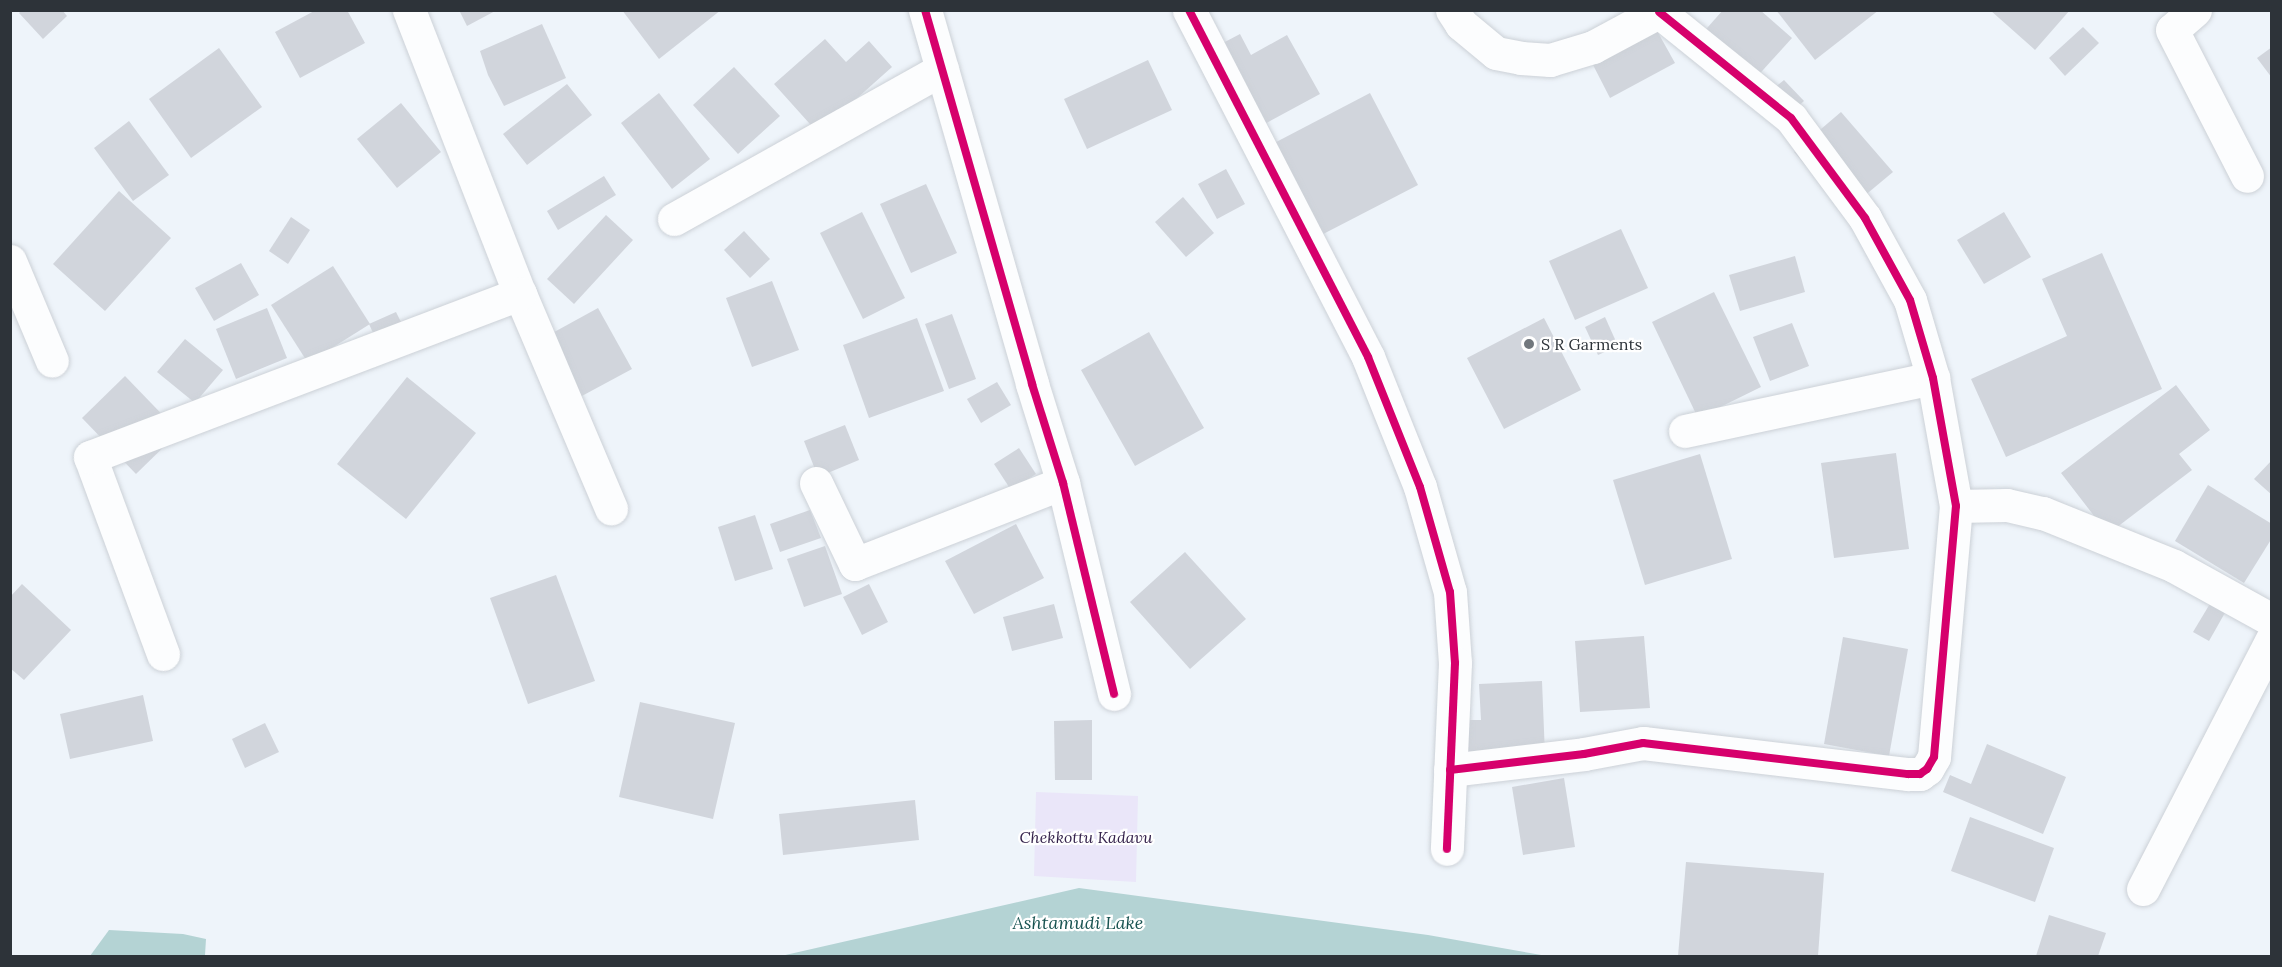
<!DOCTYPE html>
<html>
<head>
<meta charset="utf-8">
<style>
	body { margin:0 }
	#map { position:relative; width:2282px; height:967px; overflow:hidden; background:#eef4fa; font-family:Lora,serif }
	div>[style] { position:absolute }
	[style*='--x'] { left:calc(var(--x)*1px); top:calc(var(--y)*1px); width:calc(var(--w)*1px); rotate:calc(var(--a)*1deg) }
	.green>* { inset:0; background:#eae6f9 }
	.water>* { inset:0; background:#b4d3d4 }
	.building>* { inset:0; background:#d1d5dc }
	.roads { filter:drop-shadow(0 0 2px #ccd1d7) drop-shadow(0 0 2px #ccd1d7) }
	.street>* { height:33px; margin:-16.5px; padding:0 16.5px; transform-origin:16.5px; border-radius:16.5px; background:#fcfdfe }
	.cycleway>* { height:8px; margin:-4px; padding:0 4px; transform-origin:4px; border-radius:4px; background:#d6006c }
	.dots>* { width:16px; height:16px; translate:-50% -50%; box-sizing:border-box; border:3px solid #fff; border-radius:50% }
	span { translate:-50% -50%; white-space:nowrap; text-align:center; line-height:1.15; -webkit-text-stroke:4.5px #fff; paint-order:stroke }
	.poi-label { font-size:16px; color:#2d3339 }
	.left { translate:0 -50%; text-align:left }
	.park-label { font-size:16px; color:#35234c; font-style:italic }
	.water-label { font-size:18px; color:#175250; font-style:italic }
	.frame { position:absolute; inset:0; border:12px solid #2d3339; pointer-events:none }
</style>
</head>
<body>
<div id="map">
	<div class="green">
		<div style="clip-path:polygon(1036px 792px,1138px 796px,1136px 882px,1034px 876px)"></div>
	</div>
	<div class="water">
		<div style="clip-path:polygon(1079px 888px,1428px 935px,1547px 956px,781px 956px)"></div>
		<div style="clip-path:polygon(109px 930px,183px 934px,206px 939px,205px 955px,90px 956px)"></div>
	</div>
	<div class="building">
		<div style="clip-path:polygon(22px 10px,62px 10px,67px 16px,43px 39px,19px 13px)"></div>
		<div style="clip-path:polygon(316px 10px,347px 10px,365px 43px,300px 78px,275px 32px)"></div>
		<div style="clip-path:polygon(459px 10px,497px 10px,467px 26px)"></div>
		<div style="clip-path:polygon(622px 10px,721px 10px,659px 59px)"></div>
		<div style="clip-path:polygon(1723px 10px,1760px 10px,1792px 38px,1753px 81px,1700px 36px)"></div>
		<div style="clip-path:polygon(1776px 10px,1879px 10px,1815px 60px)"></div>
		<div style="clip-path:polygon(1990px 10px,2070px 10px,2035px 50px)"></div>
		<div style="clip-path:polygon(542px 24px,566px 78px,504px 106px,488px 75px,480px 51px)"></div>
		<div style="clip-path:polygon(2083px 27px,2099px 43px,2065px 76px,2049px 58px)"></div>
		<div style="clip-path:polygon(1656px 29px,1675px 63px,1610px 98px,1592px 63px)"></div>
		<div style="clip-path:polygon(1240px 34px,1251px 55px,1287px 35px,1320px 94px,1257px 128px,1221px 44px)"></div>
		<div style="clip-path:polygon(825px 39px,846px 62px,869px 41px,892px 67px,818px 133px,774px 84px)"></div>
		<div style="clip-path:polygon(2272px 47px,2272px 78px,2257px 58px)"></div>
		<div style="clip-path:polygon(219px 48px,262px 107px,191px 158px,149px 99px)"></div>
		<div style="clip-path:polygon(1148px 60px,1172px 110px,1087px 149px,1064px 99px)"></div>
		<div style="clip-path:polygon(734px 67px,780px 116px,738px 154px,693px 105px)"></div>
		<div style="clip-path:polygon(1784px 80px,1804px 101px,1787px 116px,1767px 94px)"></div>
		<div style="clip-path:polygon(567px 84px,592px 115px,527px 165px,503px 134px)"></div>
		<div style="clip-path:polygon(659px 93px,710px 159px,672px 189px,621px 123px)"></div>
		<div style="clip-path:polygon(1370px 93px,1418px 185px,1300px 246px,1253px 154px)"></div>
		<div style="clip-path:polygon(401px 103px,441px 152px,397px 188px,357px 139px)"></div>
		<div style="clip-path:polygon(1841px 112px,1893px 172px,1845px 212px,1794px 152px)"></div>
		<div style="clip-path:polygon(129px 121px,169px 175px,133px 201px,94px 148px)"></div>
		<div style="clip-path:polygon(1226px 169px,1245px 204px,1217px 219px,1198px 184px)"></div>
		<div style="clip-path:polygon(604px 176px,616px 195px,558px 230px,547px 211px)"></div>
		<div style="clip-path:polygon(926px 184px,957px 253px,911px 273px,880px 204px)"></div>
		<div style="clip-path:polygon(119px 191px,171px 238px,105px 311px,53px 264px)"></div>
		<div style="clip-path:polygon(1183px 197px,1214px 233px,1186px 257px,1155px 222px)"></div>
		<div style="clip-path:polygon(862px 212px,905px 298px,863px 319px,820px 233px)"></div>
		<div style="clip-path:polygon(2004px 212px,2031px 257px,1984px 284px,1957px 240px)"></div>
		<div style="clip-path:polygon(606px 215px,633px 240px,574px 304px,547px 279px)"></div>
		<div style="clip-path:polygon(291px 217px,310px 230px,288px 264px,269px 251px)"></div>
		<div style="clip-path:polygon(1621px 229px,1648px 288px,1575px 320px,1549px 261px)"></div>
		<div style="clip-path:polygon(744px 231px,770px 259px,750px 278px,724px 250px)"></div>
		<div style="clip-path:polygon(2102px 253px,2162px 389px,2006px 457px,1971px 379px,2067px 336px,2042px 279px)"></div>
		<div style="clip-path:polygon(1795px 256px,1805px 292px,1740px 311px,1729px 275px)"></div>
		<div style="clip-path:polygon(241px 263px,259px 295px,214px 321px,195px 288px)"></div>
		<div style="clip-path:polygon(333px 266px,370px 324px,308px 363px,271px 305px)"></div>
		<div style="clip-path:polygon(772px 281px,799px 350px,752px 367px,726px 298px)"></div>
		<div style="clip-path:polygon(1714px 292px,1761px 387px,1698px 418px,1652px 322px)"></div>
		<div style="clip-path:polygon(267px 308px,287px 358px,236px 379px,216px 329px)"></div>
		<div style="clip-path:polygon(598px 308px,632px 369px,580px 397px,547px 336px)"></div>
		<div style="clip-path:polygon(396px 312px,408px 336px,380px 348px,369px 324px)"></div>
		<div style="clip-path:polygon(952px 314px,976px 379px,949px 389px,925px 324px)"></div>
		<div style="clip-path:polygon(1605px 317px,1618px 346px,1598px 355px,1585px 327px)"></div>
		<div style="clip-path:polygon(917px 318px,944px 391px,869px 418px,843px 345px)"></div>
		<div style="clip-path:polygon(1544px 318px,1581px 390px,1504px 429px,1467px 358px)"></div>
		<div style="clip-path:polygon(1792px 323px,1809px 366px,1770px 381px,1753px 337px)"></div>
		<div style="clip-path:polygon(1149px 332px,1204px 428px,1135px 466px,1081px 370px)"></div>
		<div style="clip-path:polygon(185px 339px,223px 370px,195px 403px,157px 372px)"></div>
		<div style="clip-path:polygon(125px 376px,179px 432px,136px 474px,82px 418px)"></div>
		<div style="clip-path:polygon(407px 377px,476px 433px,406px 519px,337px 464px)"></div>
		<div style="clip-path:polygon(997px 382px,1011px 405px,981px 423px,967px 399px)"></div>
		<div style="clip-path:polygon(2176px 385px,2210px 430px,2179px 454px,2192px 470px,2108px 534px,2061px 473px)"></div>
		<div style="clip-path:polygon(845px 425px,859px 460px,818px 477px,804px 441px)"></div>
		<div style="clip-path:polygon(1019px 448px,1036px 474px,1011px 490px,994px 464px)"></div>
		<div style="clip-path:polygon(1896px 453px,1909px 549px,1834px 558px,1821px 463px)"></div>
		<div style="clip-path:polygon(1700px 454px,1732px 559px,1645px 585px,1613px 480px)"></div>
		<div style="clip-path:polygon(2272px 460px,2272px 495px,2254px 479px)"></div>
		<div style="clip-path:polygon(2208px 485px,2272px 524px,2272px 538px,2244px 583px,2175px 541px)"></div>
		<div style="clip-path:polygon(810px 510px,821px 538px,780px 552px,770px 524px)"></div>
		<div style="clip-path:polygon(755px 515px,773px 569px,735px 581px,718px 527px)"></div>
		<div style="clip-path:polygon(1016px 524px,1044px 578px,974px 614px,945px 561px)"></div>
		<div style="clip-path:polygon(825px 546px,842px 594px,804px 607px,787px 559px)"></div>
		<div style="clip-path:polygon(1185px 552px,1246px 619px,1190px 669px,1130px 602px)"></div>
		<div style="clip-path:polygon(556px 575px,595px 681px,528px 704px,490px 598px)"></div>
		<div style="clip-path:polygon(22px 584px,71px 630px,24px 680px,10px 668px,10px 597px)"></div>
		<div style="clip-path:polygon(869px 584px,888px 622px,862px 635px,843px 597px)"></div>
		<div style="clip-path:polygon(2211px 602px,2226px 611px,2209px 641px,2193px 632px)"></div>
		<div style="clip-path:polygon(1054px 604px,1063px 638px,1012px 651px,1003px 617px)"></div>
		<div style="clip-path:polygon(1644px 636px,1650px 708px,1580px 712px,1575px 641px)"></div>
		<div style="clip-path:polygon(1843px 637px,1908px 649px,1889px 756px,1824px 744px)"></div>
		<div style="clip-path:polygon(1542px 681px,1545px 755px,1459px 759px,1457px 720px,1481px 720px,1479px 684px)"></div>
		<div style="clip-path:polygon(143px 695px,153px 741px,70px 759px,60px 714px)"></div>
		<div style="clip-path:polygon(640px 702px,735px 723px,713px 819px,619px 797px)"></div>
		<div style="clip-path:polygon(1092px 720px,1092px 780px,1055px 780px,1054px 721px)"></div>
		<div style="clip-path:polygon(265px 723px,279px 752px,245px 768px,232px 739px)"></div>
		<div style="clip-path:polygon(1987px 744px,2066px 777px,2043px 834px,1943px 792px,1950px 775px,1971px 784px)"></div>
		<div style="clip-path:polygon(1564px 778px,1575px 847px,1523px 855px,1512px 787px)"></div>
		<div style="clip-path:polygon(915px 800px,919px 840px,783px 855px,779px 814px)"></div>
		<div style="clip-path:polygon(1970px 817px,2054px 848px,2035px 902px,1951px 871px)"></div>
		<div style="clip-path:polygon(1686px 862px,1824px 873px,1818px 956px,1678px 956px)"></div>
		<div style="clip-path:polygon(2049px 915px,2106px 933px,2098px 956px,2036px 956px)"></div>
	</div>
	<div class="roads">
		<div class="street">
			<div style="--x:409;--y:10;--w:305;--a:68.7"></div>
			<div style="--x:520;--y:294;--w:233;--a:67"></div>
			<div style="--x:925;--y:10;--w:389;--a:74"></div>
			<div style="--x:1032;--y:384;--w:104;--a:72.6"></div>
			<div style="--x:1063;--y:483;--w:217;--a:76.4"></div>
			<div style="--x:1189;--y:10;--w:390;--a:62.7"></div>
			<div style="--x:1368;--y:357;--w:140;--a:68.2"></div>
			<div style="--x:1420;--y:487;--w:109;--a:74.1"></div>
			<div style="--x:1450;--y:592;--w:71;--a:86"></div>
			<div style="--x:1455;--y:663;--w:186;--a:92.5"></div>
			<div style="--x:1452;--y:10;--w:17;--a:57"></div>
			<div style="--x:1461;--y:24;--w:45;--a:39.6"></div>
			<div style="--x:1496;--y:53;--w:25;--a:11"></div>
			<div style="--x:1521;--y:58;--w:29;--a:4"></div>
			<div style="--x:1550;--y:60;--w:45;--a:-16.8"></div>
			<div style="--x:1593;--y:47;--w:78;--a:-28.2"></div>
			<div style="--x:2195;--y:10;--w:30;--a:139"></div>
			<div style="--x:2172;--y:30;--w:164;--a:62.8"></div>
			<div style="--x:674;--y:219;--w:307;--a:-29.2"></div>
			<div style="--x:10;--y:261;--w:108;--a:67.2"></div>
			<div style="--x:1685;--y:431;--w:254;--a:-12.1"></div>
			<div style="--x:816;--y:483;--w:90;--a:64.3"></div>
			<div style="--x:855;--y:564;--w:223;--a:-21.3"></div>
			<div style="--x:1956;--y:506;--w:51;--a:-1.1"></div>
			<div style="--x:2007;--y:505;--w:37;--a:13"></div>
			<div style="--x:2043;--y:513;--w:141;--a:22"></div>
			<div style="--x:2174;--y:566;--w:112;--a:28.9"></div>
			<div style="--x:163;--y:654;--w:210;--a:-110.3"></div>
			<div style="--x:90;--y:457;--w:460;--a:-20.8"></div>
			<div style="--x:1450;--y:770;--w:135;--a:-6.8"></div>
			<div style="--x:1584;--y:754;--w:60;--a:-10.6"></div>
			<div style="--x:1643;--y:743;--w:267;--a:6.7"></div>
			<div style="--x:1908;--y:774;--w:12;--a:0"></div>
			<div style="--x:1920;--y:774;--w:9;--a:-36"></div>
			<div style="--x:1927;--y:769;--w:14;--a:-60"></div>
			<div style="--x:1934;--y:757;--w:252;--a:-85"></div>
			<div style="--x:1956;--y:506;--w:130;--a:-100.2"></div>
			<div style="--x:1933;--y:378;--w:81;--a:-106.4"></div>
			<div style="--x:1910;--y:300;--w:94;--a:-118.8"></div>
			<div style="--x:1865;--y:218;--w:124;--a:-126.5"></div>
			<div style="--x:1791;--y:118;--w:169;--a:-141.2"></div>
			<div style="--x:2143;--y:889;--w:281;--a:-62.7"></div>
		</div>
	</div>
	<div class="cycleway">
		<div style="--x:925;--y:10;--w:389;--a:74"></div>
		<div style="--x:1032;--y:384;--w:104;--a:72.6"></div>
		<div style="--x:1063;--y:483;--w:217;--a:76.4"></div>
		<div style="--x:1189;--y:10;--w:390;--a:62.7"></div>
		<div style="--x:1368;--y:357;--w:140;--a:68.2"></div>
		<div style="--x:1420;--y:487;--w:109;--a:74.1"></div>
		<div style="--x:1450;--y:592;--w:71;--a:86"></div>
		<div style="--x:1455;--y:663;--w:186;--a:92.5"></div>
		<div style="--x:1450;--y:770;--w:135;--a:-6.8"></div>
		<div style="--x:1584;--y:754;--w:60;--a:-10.6"></div>
		<div style="--x:1643;--y:743;--w:267;--a:6.7"></div>
		<div style="--x:1908;--y:774;--w:12;--a:0"></div>
		<div style="--x:1920;--y:774;--w:9;--a:-36"></div>
		<div style="--x:1927;--y:769;--w:14;--a:-60"></div>
		<div style="--x:1934;--y:757;--w:252;--a:-85"></div>
		<div style="--x:1956;--y:506;--w:130;--a:-100.2"></div>
		<div style="--x:1933;--y:378;--w:81;--a:-106.4"></div>
		<div style="--x:1910;--y:300;--w:94;--a:-118.8"></div>
		<div style="--x:1865;--y:218;--w:124;--a:-126.5"></div>
		<div style="--x:1791;--y:118;--w:169;--a:-141.2"></div>
	</div>
	<div class="dots">
		<div style="left:1529px;top:344px;background:#71777d"></div>
	</div>
	<div class="poi-label">
		<span class="left" style="left:1541px;top:344px">S R Garments</span>
	</div>
	<div class="park-label">
		<span style="left:1086px;top:837px">Chekkottu Kadavu</span>
	</div>
	<div class="water-label">
		<span style="left:1078px;top:923px">Ashtamudi Lake</span>
	</div>
	<div class="frame"></div>
</div>
</body>
</html>
